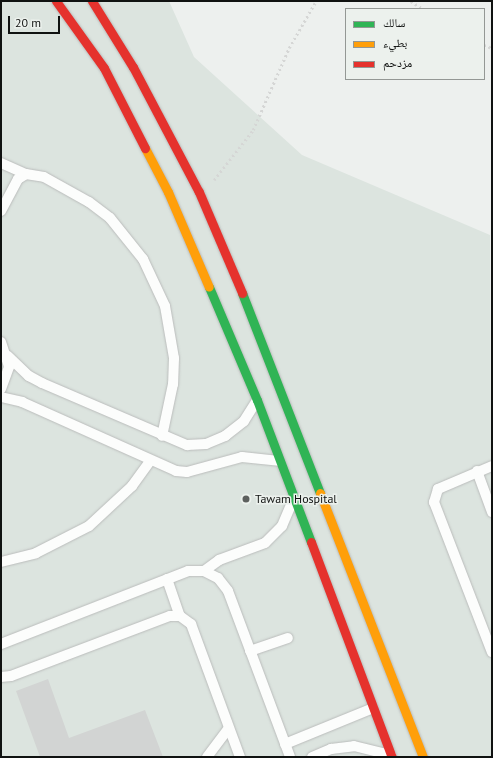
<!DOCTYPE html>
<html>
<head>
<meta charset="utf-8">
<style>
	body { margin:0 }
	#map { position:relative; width:493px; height:758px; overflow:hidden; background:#edf0ee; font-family:"PT Sans","Noto Naskh Arabic",sans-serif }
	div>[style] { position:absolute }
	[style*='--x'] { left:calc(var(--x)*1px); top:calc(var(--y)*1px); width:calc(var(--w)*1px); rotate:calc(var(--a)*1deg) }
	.built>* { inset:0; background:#dce4df }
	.building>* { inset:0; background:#d2d4d3 }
	.path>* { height:2.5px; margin-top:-1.25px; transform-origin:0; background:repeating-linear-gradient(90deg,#d5d6d5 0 2px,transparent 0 5px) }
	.roads { filter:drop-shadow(0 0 1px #babcbb) drop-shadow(0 0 1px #babcbb) }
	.lane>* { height:10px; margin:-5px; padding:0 5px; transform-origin:5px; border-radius:5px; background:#fcfdfc }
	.fast>* { height:9px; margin:-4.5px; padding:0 4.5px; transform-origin:4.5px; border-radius:4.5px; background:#30b455 }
	.slow>* { height:9px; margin:-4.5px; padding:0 4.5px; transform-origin:4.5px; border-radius:4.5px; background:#ff9f0a }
	.jam>* { height:9px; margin:-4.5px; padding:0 4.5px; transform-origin:4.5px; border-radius:4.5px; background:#e5322d }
	.dots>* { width:11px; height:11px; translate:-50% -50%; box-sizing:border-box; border:2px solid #ecf1ed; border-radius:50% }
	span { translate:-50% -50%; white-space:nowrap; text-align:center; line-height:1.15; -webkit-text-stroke:3px #ecf1ed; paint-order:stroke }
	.poi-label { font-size:12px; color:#101211 }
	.left { translate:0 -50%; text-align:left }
	.frame { position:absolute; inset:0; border:2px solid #101211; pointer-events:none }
	.legend { position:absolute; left:345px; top:8px; width:140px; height:72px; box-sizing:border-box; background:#ecf1ed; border:1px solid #949895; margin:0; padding:5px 7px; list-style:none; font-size:12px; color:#101211 }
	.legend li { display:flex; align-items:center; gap:8px; height:20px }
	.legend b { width:20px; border:1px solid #949895 }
	.scale { position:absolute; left:8px; top:16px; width:52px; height:18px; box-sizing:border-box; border:2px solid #101211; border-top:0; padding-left:5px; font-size:12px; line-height:14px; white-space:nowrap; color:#101211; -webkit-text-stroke:3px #ecf1ed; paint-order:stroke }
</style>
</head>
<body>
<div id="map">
	<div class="built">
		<div style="clip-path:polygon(1px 1px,169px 1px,194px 57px,302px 155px,490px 235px,492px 757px,1px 757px)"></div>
	</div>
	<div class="building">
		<div style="clip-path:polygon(48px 679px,69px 738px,145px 710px,163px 757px,40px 757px,16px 691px)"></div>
	</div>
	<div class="path">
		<div style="--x:411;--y:1;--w:14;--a:34"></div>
		<div style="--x:484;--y:45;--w:9;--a:21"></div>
		<div style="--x:214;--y:180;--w:63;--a:-52"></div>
		<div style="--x:253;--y:130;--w:90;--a:-66.3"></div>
		<div style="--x:289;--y:48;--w:54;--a:-60.1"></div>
	</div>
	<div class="roads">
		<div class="lane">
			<div style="--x:1;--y:163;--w:27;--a:24"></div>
			<div style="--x:1;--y:211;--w:36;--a:-62"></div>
			<div style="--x:18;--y:179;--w:9;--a:-32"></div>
			<div style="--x:26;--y:174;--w:18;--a:9"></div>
			<div style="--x:44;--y:177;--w:51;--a:29.1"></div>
			<div style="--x:89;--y:202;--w:26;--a:37"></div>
			<div style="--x:110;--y:218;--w:53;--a:51.2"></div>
			<div style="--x:143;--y:259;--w:52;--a:64.9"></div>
			<div style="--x:165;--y:306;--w:53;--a:80.2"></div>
			<div style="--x:174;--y:358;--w:26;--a:92"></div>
			<div style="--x:173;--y:384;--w:53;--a:101.9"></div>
			<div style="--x:1;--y:342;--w:26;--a:72"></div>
			<div style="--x:9;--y:367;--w:23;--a:110"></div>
			<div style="--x:8;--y:356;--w:29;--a:44"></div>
			<div style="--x:29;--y:376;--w:15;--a:28"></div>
			<div style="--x:42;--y:383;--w:158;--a:23.2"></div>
			<div style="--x:187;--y:445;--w:19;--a:-3"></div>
			<div style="--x:206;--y:444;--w:21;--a:-23"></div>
			<div style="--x:225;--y:436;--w:24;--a:-38"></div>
			<div style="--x:244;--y:421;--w:22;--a:-58"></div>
			<div style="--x:1;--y:397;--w:22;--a:13"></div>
			<div style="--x:22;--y:402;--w:169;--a:24.1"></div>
			<div style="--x:176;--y:471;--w:11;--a:5"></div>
			<div style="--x:187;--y:472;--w:57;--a:-15.3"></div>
			<div style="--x:242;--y:457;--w:37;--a:6"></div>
			<div style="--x:492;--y:466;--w:59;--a:156.9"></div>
			<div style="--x:438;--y:489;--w:14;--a:107"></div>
			<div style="--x:434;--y:502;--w:161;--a:68.9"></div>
			<div style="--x:477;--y:471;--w:44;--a:69.9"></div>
			<div style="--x:1;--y:562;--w:36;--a:-14"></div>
			<div style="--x:36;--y:553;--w:59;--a:-27"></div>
			<div style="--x:89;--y:526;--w:59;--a:-42.9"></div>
			<div style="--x:132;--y:486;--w:31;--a:-54"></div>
			<div style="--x:204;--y:571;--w:19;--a:-36"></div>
			<div style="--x:219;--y:560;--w:49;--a:-20.3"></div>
			<div style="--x:265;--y:543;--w:24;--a:-45"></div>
			<div style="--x:282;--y:526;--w:26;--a:-67"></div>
			<div style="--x:167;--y:579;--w:39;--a:71"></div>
			<div style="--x:1;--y:644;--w:201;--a:-21.3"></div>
			<div style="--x:188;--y:571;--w:16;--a:0"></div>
			<div style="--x:204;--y:571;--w:16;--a:27"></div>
			<div style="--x:218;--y:578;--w:16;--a:52"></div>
			<div style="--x:228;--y:591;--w:177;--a:69.5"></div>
			<div style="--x:250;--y:651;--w:40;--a:-18.9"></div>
			<div style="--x:1;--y:677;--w:10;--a:-6"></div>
			<div style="--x:11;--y:676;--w:170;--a:-20.7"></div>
			<div style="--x:170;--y:616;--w:10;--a:0"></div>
			<div style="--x:180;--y:616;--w:14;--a:36"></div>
			<div style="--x:191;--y:624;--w:142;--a:69.8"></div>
			<div style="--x:285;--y:744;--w:95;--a:-22.2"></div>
			<div style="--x:207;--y:757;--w:36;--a:-53"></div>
			<div style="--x:312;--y:757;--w:21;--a:-23"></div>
			<div style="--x:331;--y:749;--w:23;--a:-7"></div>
			<div style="--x:354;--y:746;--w:38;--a:14"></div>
		</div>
		<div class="fast">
			<div style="--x:209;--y:287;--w:123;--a:67"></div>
			<div style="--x:257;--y:400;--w:152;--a:69.2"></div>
			<div style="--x:242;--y:293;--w:215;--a:68.7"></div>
		</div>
		<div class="slow">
			<div style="--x:145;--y:148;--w:50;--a:62.4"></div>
			<div style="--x:168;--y:192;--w:103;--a:66.7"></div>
			<div style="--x:320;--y:493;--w:283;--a:68.7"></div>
		</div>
		<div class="jam">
			<div style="--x:56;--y:1;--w:82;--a:54.4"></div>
			<div style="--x:104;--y:68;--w:90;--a:62.9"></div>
			<div style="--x:92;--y:1;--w:78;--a:58.2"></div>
			<div style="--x:133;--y:67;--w:141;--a:62.2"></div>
			<div style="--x:199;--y:192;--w:110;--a:66.9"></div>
			<div style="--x:311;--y:542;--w:230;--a:69.4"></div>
		</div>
	</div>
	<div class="dots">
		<div style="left:246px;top:499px;background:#5d605e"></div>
	</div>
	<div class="poi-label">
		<span class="left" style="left:255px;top:499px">Tawam Hospital</span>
	</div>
	<div class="frame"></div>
	<ul class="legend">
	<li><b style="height:5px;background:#30b455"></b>سالك</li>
	<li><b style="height:5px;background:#ff9f0a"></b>بطيء</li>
	<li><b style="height:5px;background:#e5322d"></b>مزدحم</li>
	</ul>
	<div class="scale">20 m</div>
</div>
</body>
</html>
